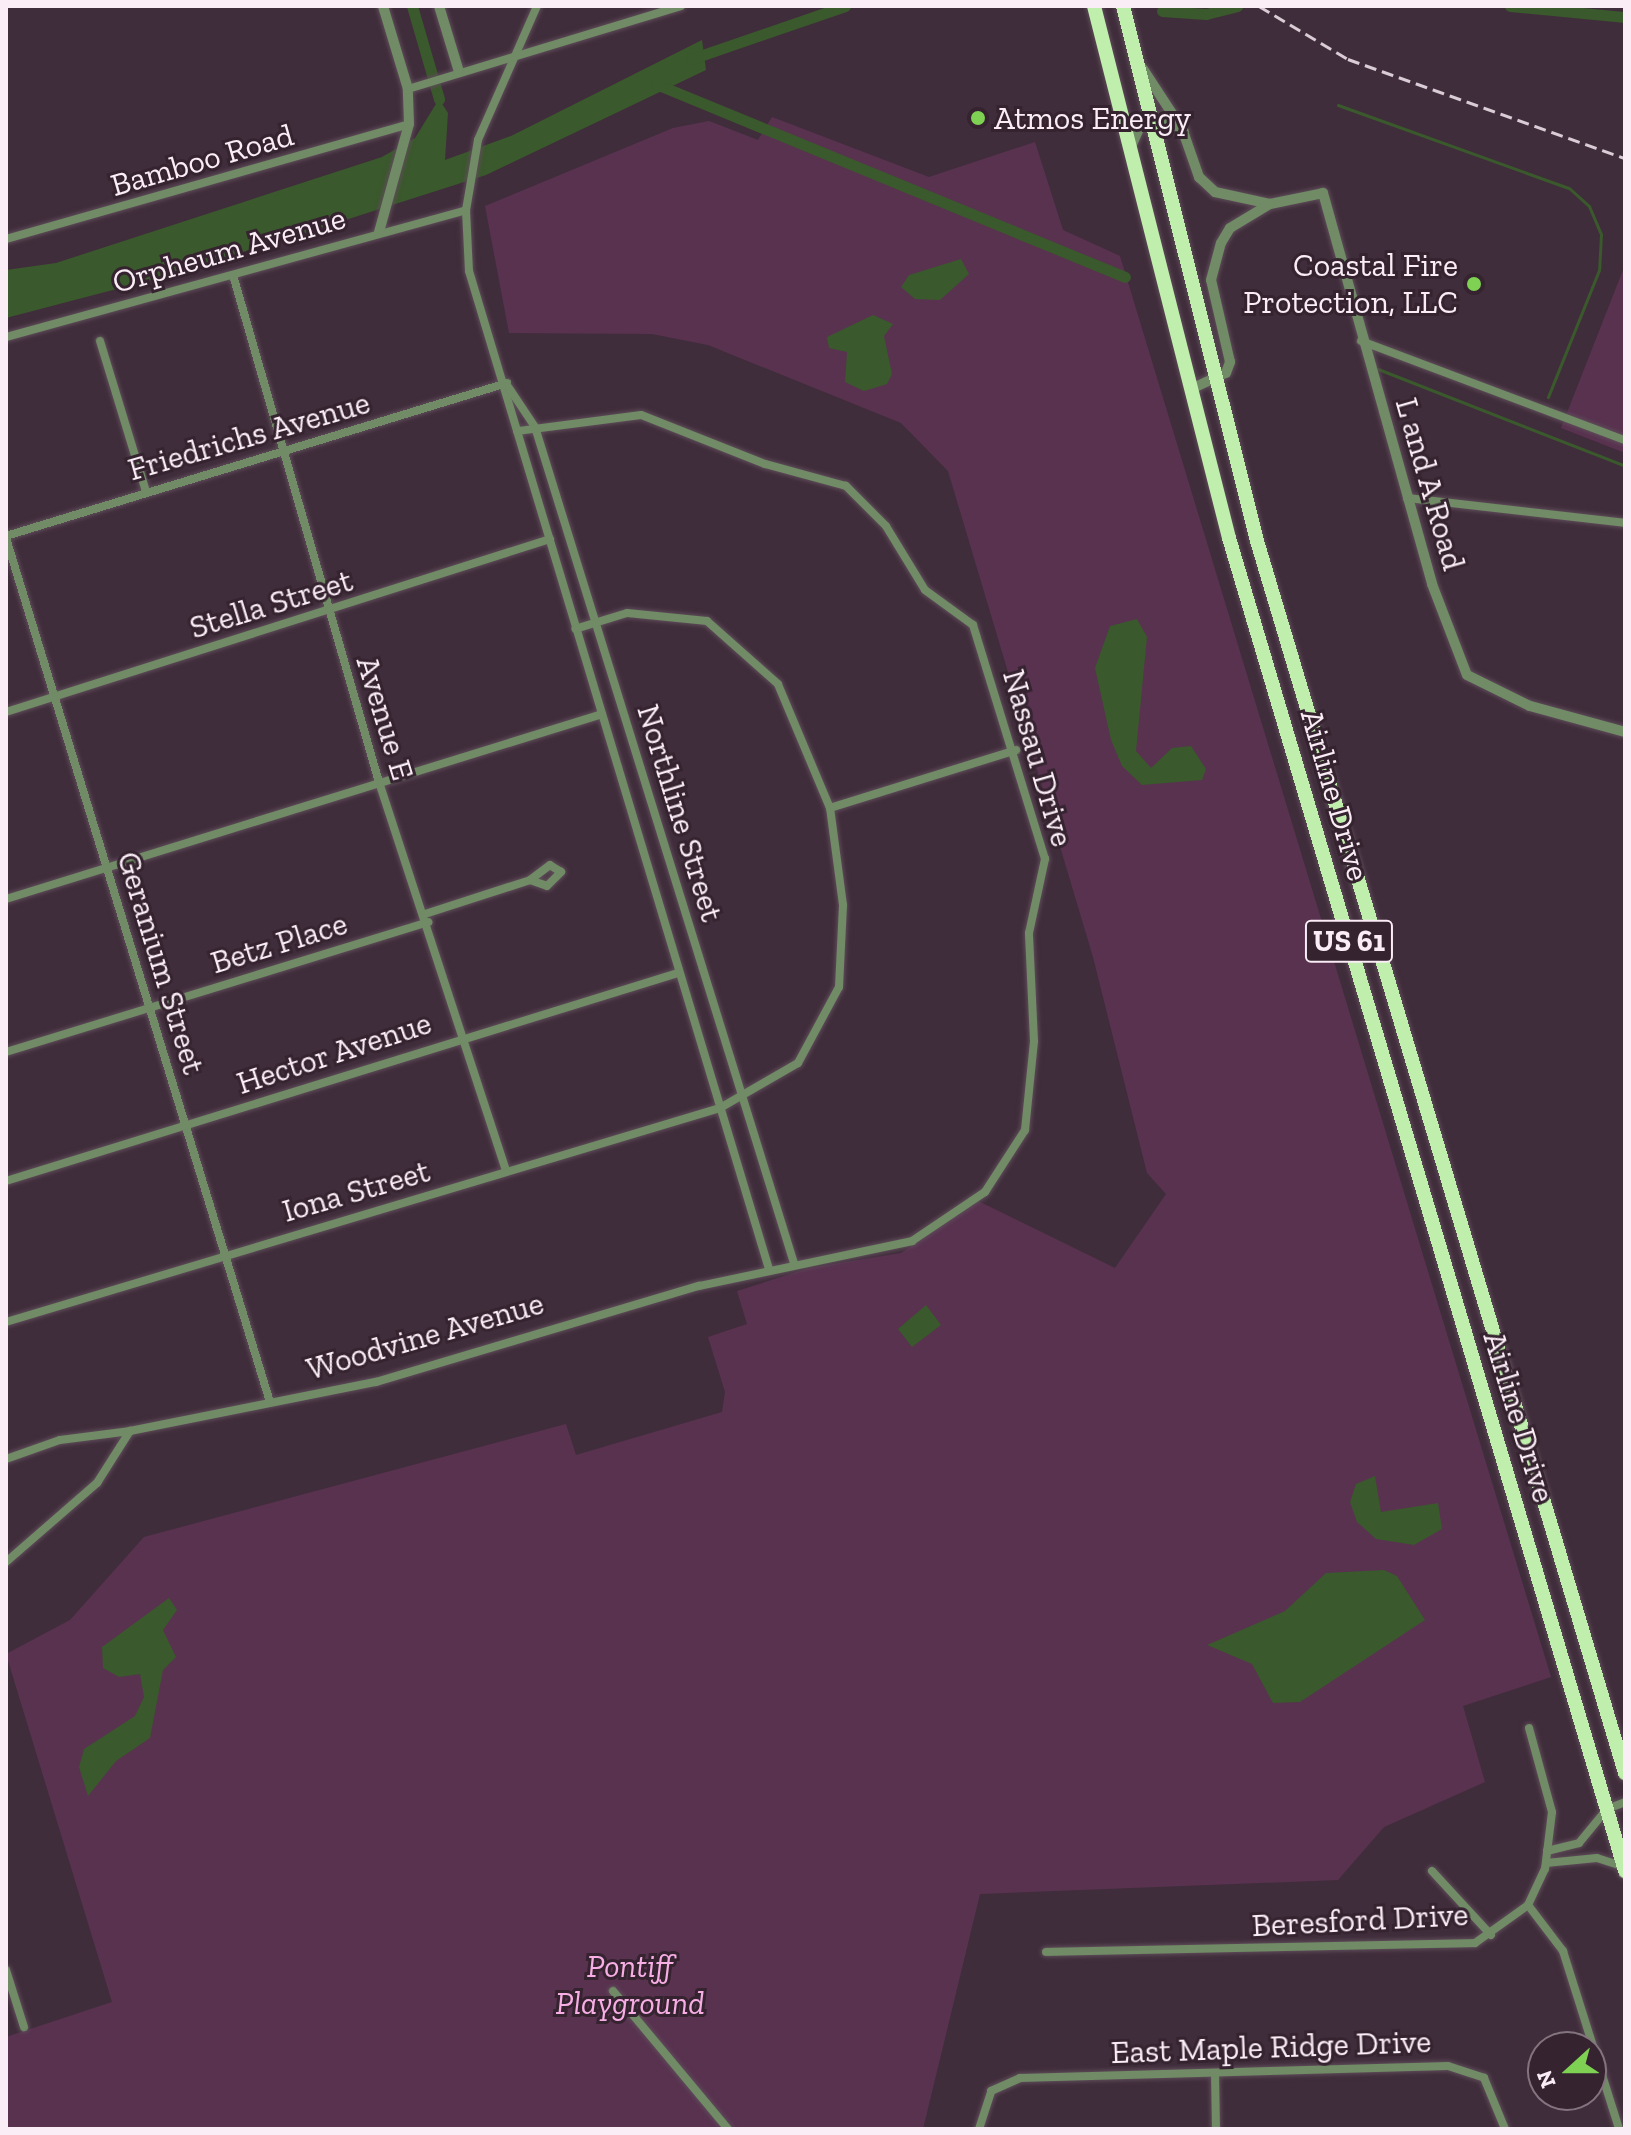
<!DOCTYPE html>
<html>
<head>
<meta charset="utf-8">
<style>
	body { margin:0 }
	#map { position:relative; width:1631px; height:2135px; overflow:hidden; background:#402d3b; font-family:"Zilla Slab",serif }
	div>[style] { position:absolute }
	[style*='--x'] { left:calc(var(--x)*1px); top:calc(var(--y)*1px); width:calc(var(--w)*1px); rotate:calc(var(--a)*1deg) }
	.green>* { inset:0; background:#593250 }
	.water>* { inset:0; background:#3a592c }
	.stream>* { height:3px; margin:-1.5px; padding:0 1.5px; transform-origin:1.5px; border-radius:1.5px; background:#3a592c }
	.canal>* { height:11px; margin:-5.5px; padding:0 5.5px; transform-origin:5.5px; border-radius:5.5px; background:#3a592c }
	.roads { filter:drop-shadow(0 0 2px #5e4c59) drop-shadow(0 0 2px #5e4c59) }
	.minor>* { height:8px; margin:-4px; padding:0 4px; transform-origin:4px; border-radius:4px; background:#708b65 }
	.tertiary>* { height:10px; margin:-5px; padding:0 5px; transform-origin:5px; border-radius:5px; background:#708b65 }
	.trunk>* { height:14px; margin:-7px; padding:0 7px; transform-origin:7px; border-radius:7px; background:#c0eeac }
	.rail>* { height:3px; margin-top:-1.5px; transform-origin:0; background:repeating-linear-gradient(90deg,#daccd6 0 12px,transparent 0 18px) }
	.dots>* { width:22px; height:22px; translate:-50% -50%; box-sizing:border-box; border:4px solid #352330; border-radius:50% }
	span { translate:-50% -50%; white-space:nowrap; text-align:center; line-height:1.15; -webkit-text-stroke:6px #352330; paint-order:stroke }
	.shield-label span { padding:2px 6px; background:#352330; border:2px solid; border-radius:6px; -webkit-text-stroke-width:0 }
	.shield-label { font-size:30px; color:#faedf6; font-weight:700 }
	.poi-label { font-size:32px; color:#faedf6 }
	.left { translate:0 -50%; text-align:left }
	.right { translate:-100% -50%; text-align:right }
	.street-label { font-size:32px; color:#faedf6 }
	.park-label { font-size:32px; color:#f7aee4; font-style:italic }
	.frame { position:absolute; inset:0; border:8px solid #faedf6; pointer-events:none }
	.north { position:absolute; left:1527px; top:2031px; width:80px; height:80px; box-sizing:border-box; background:#352330; border:2px solid #84747f; border-radius:50%; rotate:249deg; font-size:22px; font-weight:700; line-height:32px; text-align:center; color:#faedf6 }
	.north::after { content:''; display:block; margin:auto; width:28px; height:36px; background:#7ed153; clip-path:polygon(50% 0,100% 100%,50% 72%,0 100%) }
</style>
</head>
<body>
<div id="map">
	<div class="green">
		<div style="clip-path:polygon(772px 117px,929px 177px,1035px 142px,1063px 230px,1120px 256px,1551px 1677px,1463px 1706px,1485px 1782px,1384px 1827px,1338px 1880px,980px 1894px,923px 2129px,6px 2129px,6px 2037px,112px 2002px,6px 1654px,70px 1620px,144px 1537px,566px 1424px,576px 1455px,722px 1412px,725px 1392px,708px 1337px,747px 1324px,737px 1291px,809px 1268px,901px 1253px,978px 1201px,1115px 1268px,1166px 1194px,1147px 1173px,1093px 957px,948px 471px,901px 423px,708px 345px,652px 334px,509px 333px,485px 206px,673px 128px,709px 121px,758px 140px)"></div>
		<div style="clip-path:polygon(1625px 265px,1625px 453px,1561px 428px)"></div>
	</div>
	<div class="water">
		<div style="clip-path:polygon(702px 40px,706px 70px,486px 175px,189px 270px,6px 318px,6px 270px,56px 263px,382px 157px,415px 138px,439px 99px,448px 113px,445px 160px,511px 136px)"></div>
		<div style="clip-path:polygon(961px 259px,969px 274px,940px 300px,915px 299px,901px 287px,909px 275px)"></div>
		<div style="clip-path:polygon(873px 315px,893px 324px,884px 336px,892px 374px,887px 384px,864px 391px,845px 382px,847px 352px,829px 348px,827px 337px)"></div>
		<div style="clip-path:polygon(1137px 619px,1147px 637px,1136px 751px,1151px 768px,1172px 748px,1191px 746px,1206px 769px,1202px 780px,1142px 785px,1122px 766px,1111px 740px,1095px 668px,1110px 626px)"></div>
		<div style="clip-path:polygon(926px 1305px,941px 1325px,912px 1347px,898px 1329px)"></div>
		<div style="clip-path:polygon(1375px 1476px,1381px 1512px,1438px 1503px,1442px 1529px,1414px 1545px,1376px 1539px,1357px 1522px,1350px 1502px,1356px 1484px)"></div>
		<div style="clip-path:polygon(1384px 1570px,1397px 1576px,1425px 1620px,1300px 1702px,1273px 1703px,1252px 1664px,1207px 1645px,1285px 1611px,1326px 1573px)"></div>
		<div style="clip-path:polygon(169px 1598px,177px 1610px,163px 1630px,176px 1657px,163px 1670px,150px 1738px,116px 1761px,88px 1796px,79px 1767px,84px 1749px,135px 1716px,144px 1697px,140px 1674px,119px 1677px,103px 1668px,102px 1647px)"></div>
	</div>
	<div class="stream">
		<div style="--x:1338;--y:105;--w:245;--a:19.8"></div>
		<div style="--x:1569;--y:188;--w:27;--a:42"></div>
		<div style="--x:1589;--y:206;--w:30;--a:67"></div>
		<div style="--x:1601;--y:234;--w:36;--a:93"></div>
		<div style="--x:1599;--y:270;--w:137;--a:111.9"></div>
		<div style="--x:1378;--y:369;--w:265;--a:21.4"></div>
	</div>
	<div class="canal">
		<div style="--x:412;--y:6;--w:97;--a:73.8"></div>
		<div style="--x:1510;--y:6;--w:116;--a:5.5"></div>
		<div style="--x:1162;--y:11;--w:44;--a:3.9"></div>
		<div style="--x:1206;--y:14;--w:32;--a:-14"></div>
		<div style="--x:691;--y:59;--w:163;--a:-19"></div>
		<div style="--x:656;--y:84;--w:507;--a:22.37"></div>
	</div>
	<div class="roads">
		<div class="minor">
			<div style="--x:537;--y:6;--w:146;--a:113.8"></div>
			<div style="--x:478;--y:140;--w:71;--a:99.7"></div>
			<div style="--x:466;--y:210;--w:61;--a:87.2"></div>
			<div style="--x:469;--y:271;--w:1042;--a:73.27"></div>
			<div style="--x:408;--y:89;--w:285;--a:-16.9"></div>
			<div style="--x:6;--y:239;--w:419;--a:-15.9"></div>
			<div style="--x:233;--y:275;--w:528;--a:73.94"></div>
			<div style="--x:379;--y:782;--w:409;--a:71.9"></div>
			<div style="--x:6;--y:337;--w:477;--a:-15.4"></div>
			<div style="--x:100;--y:341;--w:157;--a:73"></div>
			<div style="--x:1361;--y:341;--w:282;--a:20.6"></div>
			<div style="--x:509;--y:388;--w:47;--a:56.3"></div>
			<div style="--x:535;--y:427;--w:875;--a:72.79"></div>
			<div style="--x:1407;--y:498;--w:219;--a:6.5"></div>
			<div style="--x:6;--y:536;--w:524;--a:-16.98"></div>
			<div style="--x:6;--y:538;--w:903;--a:73.01"></div>
			<div style="--x:6;--y:712;--w:571;--a:-17.64"></div>
			<div style="--x:830;--y:808;--w:195;--a:-17.3"></div>
			<div style="--x:6;--y:899;--w:624;--a:-17.24"></div>
			<div style="--x:425;--y:914;--w:110;--a:-17.9"></div>
			<div style="--x:530;--y:880;--w:18;--a:19"></div>
			<div style="--x:547;--y:886;--w:20;--a:-45"></div>
			<div style="--x:561;--y:872;--w:13;--a:-148"></div>
			<div style="--x:550;--y:865;--w:25;--a:143"></div>
			<div style="--x:6;--y:1052;--w:442;--a:-17.1"></div>
			<div style="--x:6;--y:1181;--w:703;--a:-17.2"></div>
			<div style="--x:6;--y:1322;--w:745;--a:-16.68"></div>
			<div style="--x:720;--y:1108;--w:90;--a:-30"></div>
			<div style="--x:798;--y:1063;--w:86;--a:-61.7"></div>
			<div style="--x:839;--y:987;--w:82;--a:-87.2"></div>
			<div style="--x:843;--y:905;--w:98;--a:-97.6"></div>
			<div style="--x:830;--y:808;--w:134;--a:-112.8"></div>
			<div style="--x:778;--y:684;--w:95;--a:-138.4"></div>
			<div style="--x:707;--y:621;--w:80;--a:-174.3"></div>
			<div style="--x:627;--y:613;--w:54;--a:162.9"></div>
			<div style="--x:6;--y:1459;--w:57;--a:-19.4"></div>
			<div style="--x:60;--y:1440;--w:71;--a:-7.3"></div>
			<div style="--x:6;--y:1562;--w:121;--a:-41"></div>
			<div style="--x:97;--y:1483;--w:62;--a:-57.6"></div>
			<div style="--x:130;--y:1431;--w:251;--a:-11.3"></div>
			<div style="--x:376;--y:1382;--w:337;--a:-16.6"></div>
			<div style="--x:699;--y:1286;--w:218;--a:-11.9"></div>
			<div style="--x:912;--y:1241;--w:88;--a:-33.9"></div>
			<div style="--x:985;--y:1192;--w:74;--a:-57.2"></div>
			<div style="--x:1025;--y:1130;--w:89;--a:-84.2"></div>
			<div style="--x:1034;--y:1041;--w:108;--a:-92.7"></div>
			<div style="--x:1029;--y:933;--w:76;--a:-77.8"></div>
			<div style="--x:1045;--y:859;--w:245;--a:-107.1"></div>
			<div style="--x:973;--y:625;--w:59;--a:-143.9"></div>
			<div style="--x:925;--y:590;--w:75;--a:-121.4"></div>
			<div style="--x:886;--y:526;--w:57;--a:-135"></div>
			<div style="--x:846;--y:486;--w:84;--a:-164.8"></div>
			<div style="--x:765;--y:464;--w:133;--a:-158.4"></div>
			<div style="--x:641;--y:415;--w:125;--a:172.6"></div>
			<div style="--x:1547;--y:1851;--w:33;--a:-14"></div>
			<div style="--x:1579;--y:1843;--w:44;--a:-50.5"></div>
			<div style="--x:1607;--y:1809;--w:19;--a:-21"></div>
			<div style="--x:1546;--y:1863;--w:51;--a:-5.6"></div>
			<div style="--x:1597;--y:1858;--w:26;--a:18"></div>
			<div style="--x:1432;--y:1871;--w:87;--a:47.3"></div>
			<div style="--x:1528;--y:1905;--w:58;--a:52.7"></div>
			<div style="--x:1563;--y:1951;--w:187;--a:72.5"></div>
			<div style="--x:1046;--y:1952;--w:429;--a:-1.2"></div>
			<div style="--x:1475;--y:1943;--w:65;--a:-35.6"></div>
			<div style="--x:1528;--y:1905;--w:40;--a:-65"></div>
			<div style="--x:1545;--y:1869;--w:57;--a:-83"></div>
			<div style="--x:1552;--y:1812;--w:87;--a:-105.3"></div>
			<div style="--x:6;--y:1970;--w:60;--a:72.5"></div>
			<div style="--x:613;--y:1991;--w:180;--a:50.2"></div>
			<div style="--x:1215;--y:2073;--w:56;--a:89"></div>
			<div style="--x:979;--y:2129;--w:40;--a:-72"></div>
			<div style="--x:991;--y:2091;--w:32;--a:-24"></div>
			<div style="--x:1020;--y:2078;--w:428;--a:-1.6"></div>
			<div style="--x:1448;--y:2066;--w:38;--a:18"></div>
			<div style="--x:1484;--y:2078;--w:55;--a:67.6"></div>
		</div>
		<div class="tertiary">
			<div style="--x:439;--y:6;--w:69;--a:73.1"></div>
			<div style="--x:1143;--y:69;--w:75;--a:56.9"></div>
			<div style="--x:1130;--y:149;--w:24;--a:-66"></div>
			<div style="--x:1140;--y:127;--w:26;--a:-23"></div>
			<div style="--x:1164;--y:117;--w:26;--a:40"></div>
			<div style="--x:1184;--y:134;--w:46;--a:70.8"></div>
			<div style="--x:1199;--y:177;--w:22;--a:43"></div>
			<div style="--x:1215;--y:192;--w:56;--a:12.3"></div>
			<div style="--x:1270;--y:204;--w:54;--a:-11.7"></div>
			<div style="--x:1323;--y:193;--w:406;--a:74.4"></div>
			<div style="--x:1432;--y:584;--w:97;--a:69"></div>
			<div style="--x:1467;--y:675;--w:70;--a:26.2"></div>
			<div style="--x:1530;--y:706;--w:98;--a:15.3"></div>
			<div style="--x:379;--y:232;--w:112;--a:-74.5"></div>
			<div style="--x:409;--y:124;--w:35;--a:-92"></div>
			<div style="--x:408;--y:89;--w:87;--a:-106.8"></div>
			<div style="--x:1191;--y:389;--w:38;--a:-25"></div>
			<div style="--x:1226;--y:373;--w:12;--a:-70"></div>
			<div style="--x:1230;--y:362;--w:84;--a:-103"></div>
			<div style="--x:1211;--y:280;--w:38;--a:-75"></div>
			<div style="--x:1221;--y:243;--w:17;--a:-59"></div>
			<div style="--x:1230;--y:228;--w:47;--a:-31"></div>
		</div>
		<div class="trunk">
			<div style="--x:1094;--y:6;--w:549;--a:75.76"></div>
			<div style="--x:1229;--y:538;--w:1391;--a:73.45"></div>
			<div style="--x:1123;--y:6;--w:552;--a:75.94"></div>
			<div style="--x:1257;--y:541;--w:1286;--a:73.37"></div>
		</div>
	</div>
	<div class="rail">
		<div style="--x:1259;--y:6;--w:104;--a:30.8"></div>
		<div style="--x:1348;--y:59;--w:294;--a:19.7"></div>
	</div>
	<div class="dots">
		<div style="left:978px;top:118px;background:#7ed153"></div>
		<div style="left:1474px;top:284px;background:#7ed153"></div>
	</div>
	<div class="shield-label">
		<span style="left:1349px;top:941px">US 61</span>
	</div>
	<div class="poi-label">
		<span class="left" style="left:994px;top:118px">Atmos Energy</span>
		<span class="right" style="left:1458px;top:284px">Coastal Fire<br>Protection, LLC</span>
	</div>
	<div class="street-label">
		<span style="left:202px;top:160px;rotate:-16deg">Bamboo Road</span>
		<span style="left:229px;top:250px;rotate:-16deg">Orpheum Avenue</span>
		<span style="left:249px;top:436px;rotate:-16deg">Friedrichs Avenue</span>
		<span style="left:1430px;top:484px;rotate:74deg">L and A Road</span>
		<span style="left:271px;top:604px;rotate:-17deg">Stella Street</span>
		<span style="left:385px;top:718px;rotate:73deg">Avenue E</span>
		<span style="left:1038px;top:758px;rotate:74deg">Nassau Drive</span>
		<span style="left:1335px;top:795px;rotate:74deg">Airline Drive</span>
		<span style="left:680px;top:813px;rotate:73deg">Northline Street</span>
		<span style="left:279px;top:943px;rotate:-17deg">Betz Place</span>
		<span style="left:161px;top:963px;rotate:73deg">Geranium Street</span>
		<span style="left:334px;top:1053px;rotate:-18deg">Hector Avenue</span>
		<span style="left:356px;top:1191px;rotate:-16deg">Iona Street</span>
		<span style="left:425px;top:1336px;rotate:-16deg">Woodvine Avenue</span>
		<span style="left:1519px;top:1417px;rotate:73deg">Airline Drive</span>
		<span style="left:1360px;top:1920px;rotate:-3deg">Beresford Drive</span>
		<span style="left:1271px;top:2047px;rotate:-2deg">East Maple Ridge Drive</span>
	</div>
	<div class="park-label">
		<span style="left:630px;top:1985px">Pontiff<br>Playground</span>
	</div>
	<div class="frame"></div>
	<div class="north">N</div>
</div>
</body>
</html>
